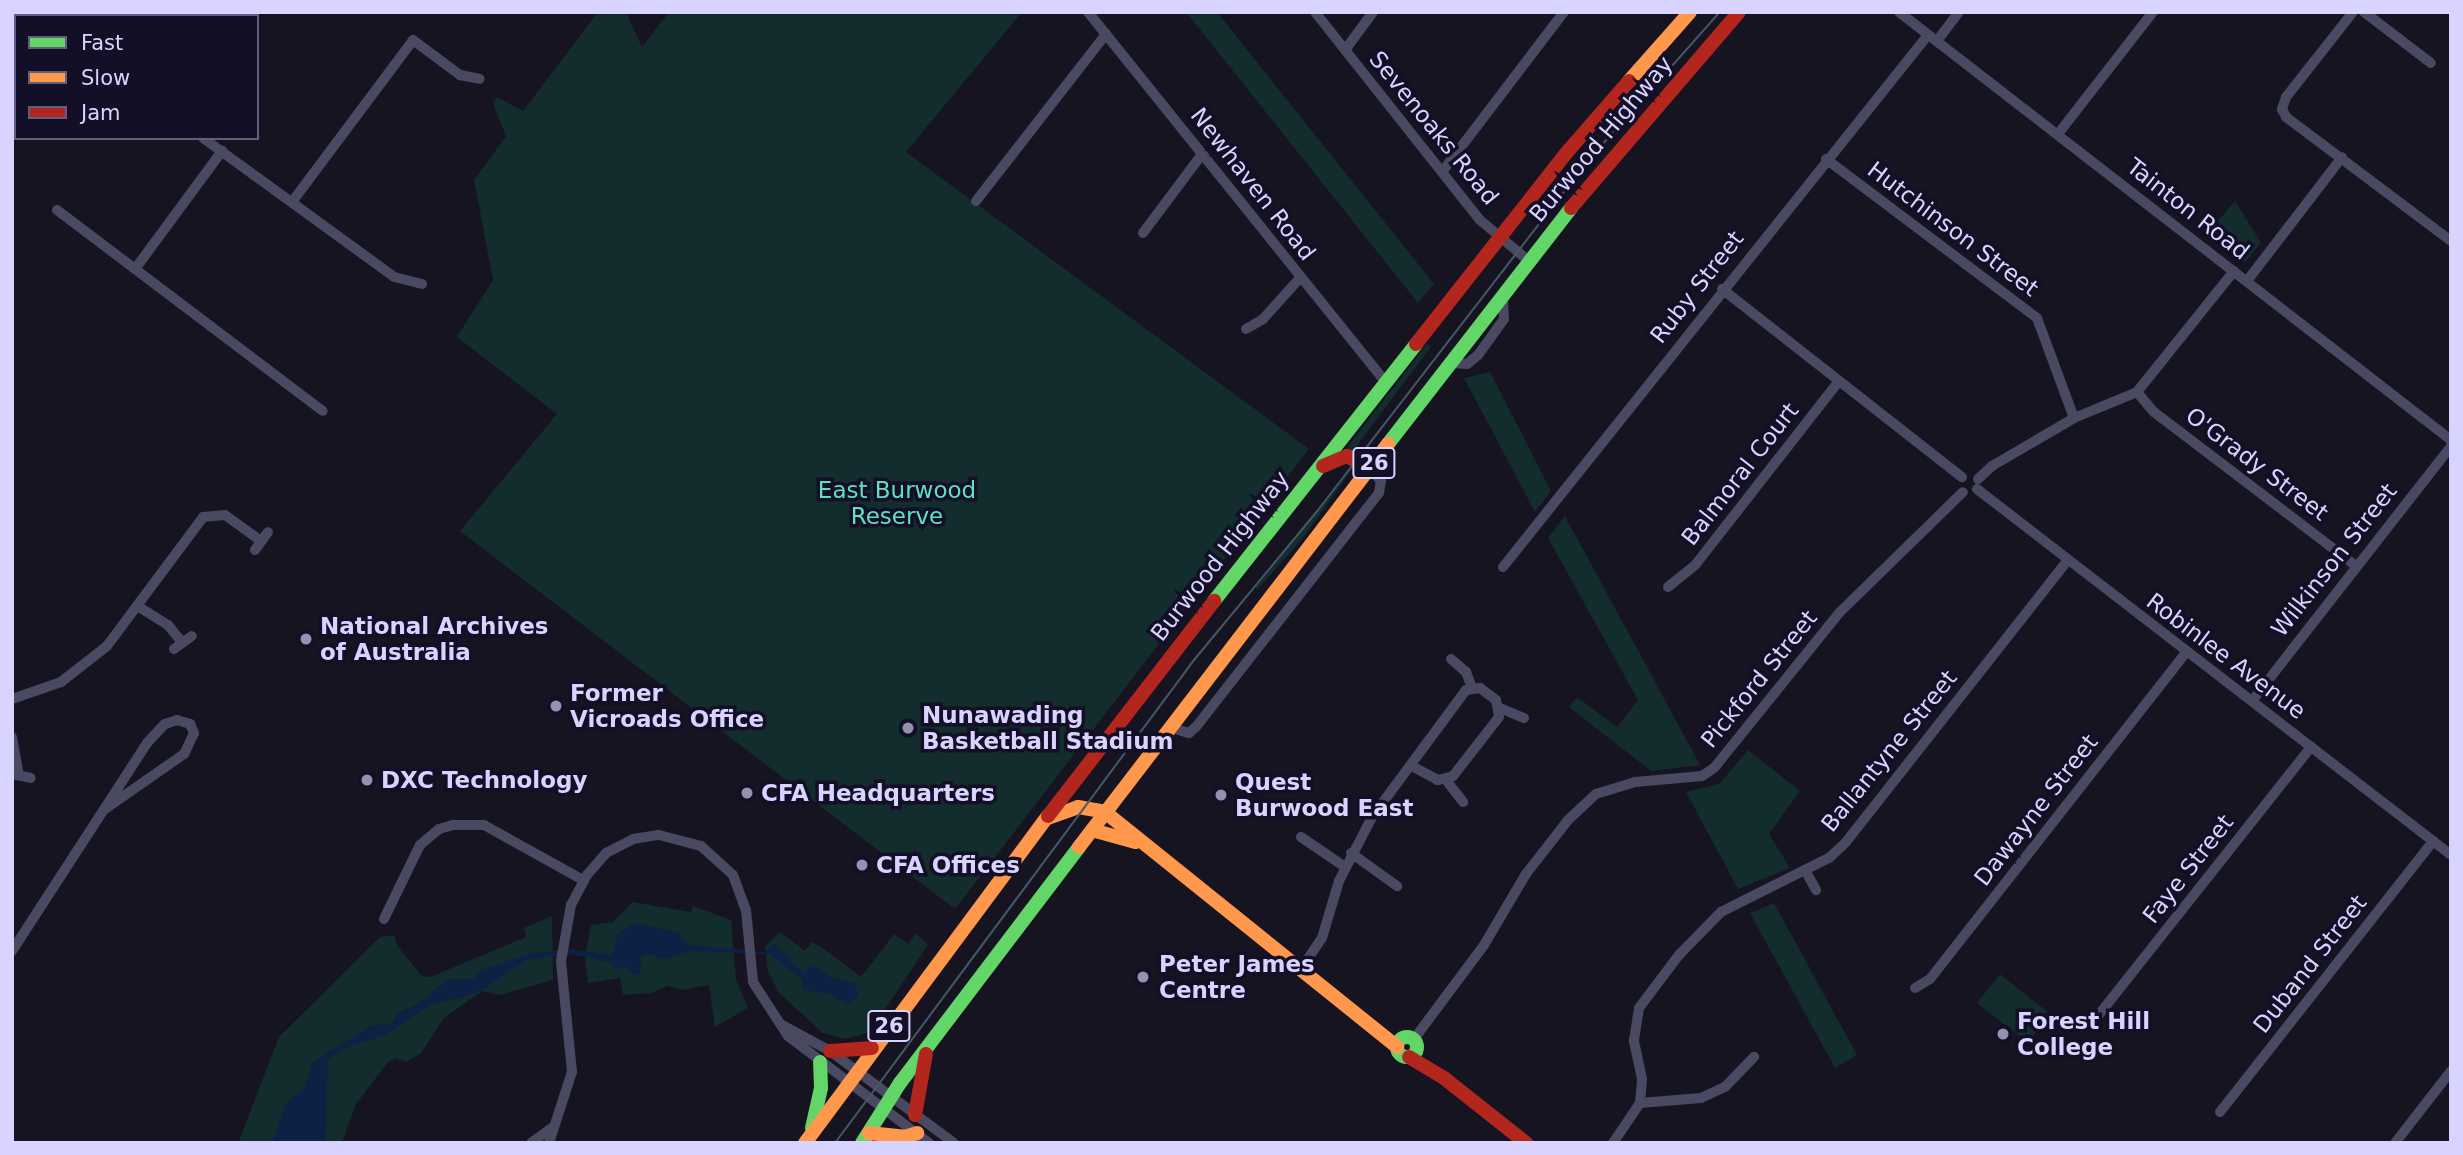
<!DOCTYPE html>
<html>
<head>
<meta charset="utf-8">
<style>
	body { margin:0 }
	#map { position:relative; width:2463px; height:1155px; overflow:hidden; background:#161421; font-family:"DejaVu Sans",sans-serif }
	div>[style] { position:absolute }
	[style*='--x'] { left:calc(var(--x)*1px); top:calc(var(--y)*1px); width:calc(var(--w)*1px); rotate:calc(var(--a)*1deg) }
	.green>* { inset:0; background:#132c2d }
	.water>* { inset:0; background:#0d2144 }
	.street>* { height:10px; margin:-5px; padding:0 5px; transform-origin:5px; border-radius:5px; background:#4a4962 }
	.fast>* { height:14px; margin:-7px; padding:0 7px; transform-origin:7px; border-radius:7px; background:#63d668 }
	.fast>.ring { margin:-7px; padding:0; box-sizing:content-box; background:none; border:14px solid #63d668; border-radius:50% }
	.slow>* { height:14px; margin:-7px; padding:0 7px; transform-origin:7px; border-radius:7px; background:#ff974d }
	.jam>* { height:14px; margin:-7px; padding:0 7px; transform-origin:7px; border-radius:7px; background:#b3261e }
	.tram>* { height:2px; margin:-1px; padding:0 1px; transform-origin:1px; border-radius:1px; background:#43596b }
	.dots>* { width:19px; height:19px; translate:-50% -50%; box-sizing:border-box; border:4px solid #130f26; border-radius:50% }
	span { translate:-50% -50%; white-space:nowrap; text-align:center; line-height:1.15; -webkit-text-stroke:7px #130f26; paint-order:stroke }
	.shield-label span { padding:2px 5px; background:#130f26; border:2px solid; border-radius:5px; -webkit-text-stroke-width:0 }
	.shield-label { font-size:21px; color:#d9d4ff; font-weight:700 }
	.street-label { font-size:23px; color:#d9d4ff }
	.park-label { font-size:23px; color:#5fe0c0 }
	.poi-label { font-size:23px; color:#d9d4ff; font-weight:700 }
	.left { translate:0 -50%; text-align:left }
	.frame { position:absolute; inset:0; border:14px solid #d9d4ff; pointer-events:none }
	.legend { position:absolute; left:14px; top:14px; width:245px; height:126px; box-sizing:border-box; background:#130f26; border:2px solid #625e7d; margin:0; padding:9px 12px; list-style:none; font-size:21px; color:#d9d4ff }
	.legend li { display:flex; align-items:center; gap:14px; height:35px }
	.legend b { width:35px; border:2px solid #625e7d }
</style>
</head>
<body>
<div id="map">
	<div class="green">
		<div style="clip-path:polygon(598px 12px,626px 12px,642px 47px,669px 12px,1022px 12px,906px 152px,1309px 449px,955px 909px,460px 531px,557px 414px,457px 337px,493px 280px,474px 180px,506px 136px,493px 104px,497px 97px,523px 111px)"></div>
		<div style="clip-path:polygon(1186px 12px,1217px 12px,1434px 284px,1418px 303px)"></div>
		<div style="clip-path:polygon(2235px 201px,2261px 243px,2245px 262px,2207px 234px)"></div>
		<div style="clip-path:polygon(1427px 344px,1431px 347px,1352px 452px,1347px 452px,1348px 446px)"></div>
		<div style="clip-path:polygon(1490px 372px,1551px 491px,1535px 512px,1464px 378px)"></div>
		<div style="clip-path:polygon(1356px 464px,1303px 538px,1257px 590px,1256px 587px)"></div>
		<div style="clip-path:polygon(1565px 516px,1660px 691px,1700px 765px,1651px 771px,1569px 707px,1577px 697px,1617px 727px,1638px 700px,1548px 538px)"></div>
		<div style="clip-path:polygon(1748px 750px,1800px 791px,1769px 834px,1790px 868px,1738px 889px,1686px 792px,1719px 784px)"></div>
		<div style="clip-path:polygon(632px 902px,691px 912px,693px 906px,731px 920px,736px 980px,748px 1008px,715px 1027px,709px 985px,682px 990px,667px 986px,652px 993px,623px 995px,620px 978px,588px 983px,585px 957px,591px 925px,613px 922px)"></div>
		<div style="clip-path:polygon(1774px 903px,1857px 1055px,1835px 1068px,1750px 913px)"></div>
		<div style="clip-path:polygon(552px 916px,553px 980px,499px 995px,482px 991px,444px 1018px,421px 1053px,406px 1062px,396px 1058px,388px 1062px,356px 1104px,342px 1143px,238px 1143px,279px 1037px,380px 937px,394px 935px,398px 947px,422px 976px,430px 977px,526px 937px,524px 928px)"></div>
		<div style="clip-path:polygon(780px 932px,805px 951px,812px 942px,820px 946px,861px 977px,894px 934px,908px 944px,916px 933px,928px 945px,870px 1032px,845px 1039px,823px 1033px,779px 993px,768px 971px,765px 947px)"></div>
		<div style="clip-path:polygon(2000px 974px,2050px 1014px,2028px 1043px,1977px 1003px)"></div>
	</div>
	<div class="water">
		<div style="clip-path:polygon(635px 923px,678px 933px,690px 945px,764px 952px,774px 943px,803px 973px,813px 964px,833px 978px,855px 982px,858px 995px,849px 1005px,827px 993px,803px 990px,802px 979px,769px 954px,690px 951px,663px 959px,652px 954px,641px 956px,640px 973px,635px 976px,626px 966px,614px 969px,610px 962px,570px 954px,529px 959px,477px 993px,430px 1005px,385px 1035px,338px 1051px,328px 1061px,325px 1143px,272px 1143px,286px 1104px,306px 1086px,312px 1063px,370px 1026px,392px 1023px,397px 1013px,416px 1005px,448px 979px,474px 979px,479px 971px,528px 954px,569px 949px,613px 955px,617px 934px)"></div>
	</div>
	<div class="street">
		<div style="--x:15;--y:12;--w:6;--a:39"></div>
		<div style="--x:1088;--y:12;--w:474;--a:51.2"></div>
		<div style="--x:1315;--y:12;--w:265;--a:51.6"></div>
		<div style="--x:1480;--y:220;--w:65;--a:40"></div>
		<div style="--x:1899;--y:12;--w:698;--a:37.79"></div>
		<div style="--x:2353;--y:12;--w:108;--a:128.2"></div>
		<div style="--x:2286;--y:97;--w:13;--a:108"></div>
		<div style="--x:2282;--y:109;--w:9;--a:63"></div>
		<div style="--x:2286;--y:117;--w:206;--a:36.9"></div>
		<div style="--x:2364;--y:12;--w:84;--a:37.3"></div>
		<div style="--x:236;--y:16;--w:5;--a:-53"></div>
		<div style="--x:1937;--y:41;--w:36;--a:-53"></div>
		<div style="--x:1345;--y:50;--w:47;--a:-53.6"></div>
		<div style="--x:2058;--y:134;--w:155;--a:-52.1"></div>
		<div style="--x:203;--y:138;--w:236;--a:36"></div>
		<div style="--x:394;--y:277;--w:29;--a:14"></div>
		<div style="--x:1826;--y:159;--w:264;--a:37"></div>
		<div style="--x:2037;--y:318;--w:107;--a:69.7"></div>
		<div style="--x:1442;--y:172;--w:201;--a:-52.7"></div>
		<div style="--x:976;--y:201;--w:212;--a:-52.1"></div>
		<div style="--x:292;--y:202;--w:202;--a:-53.2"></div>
		<div style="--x:413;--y:40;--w:59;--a:36.7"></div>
		<div style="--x:460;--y:75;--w:20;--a:11"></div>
		<div style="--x:57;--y:210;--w:333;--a:37.1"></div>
		<div style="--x:1143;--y:233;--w:99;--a:-53.2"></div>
		<div style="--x:135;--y:269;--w:147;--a:-53.6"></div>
		<div style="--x:2247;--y:281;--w:156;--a:-52.5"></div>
		<div style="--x:1722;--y:289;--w:305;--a:38.1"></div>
		<div style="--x:1246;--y:329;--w:20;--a:-30"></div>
		<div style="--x:1263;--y:319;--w:55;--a:-47.9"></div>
		<div style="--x:1453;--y:363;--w:14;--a:4"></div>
		<div style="--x:1467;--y:364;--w:14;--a:-39"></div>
		<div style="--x:1478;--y:355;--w:44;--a:-54.2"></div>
		<div style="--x:1504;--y:319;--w:20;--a:-93"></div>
		<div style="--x:2137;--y:392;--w:26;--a:50"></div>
		<div style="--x:2154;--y:412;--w:254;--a:37.3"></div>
		<div style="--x:1978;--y:479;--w:19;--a:-43"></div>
		<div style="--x:1992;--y:466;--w:95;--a:-30.3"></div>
		<div style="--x:2074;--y:418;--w:68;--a:-22.4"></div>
		<div style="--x:2137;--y:392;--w:155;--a:-51.3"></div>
		<div style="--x:1977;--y:489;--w:599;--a:37.67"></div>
		<div style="--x:255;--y:550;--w:22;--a:-54"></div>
		<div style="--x:1503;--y:567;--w:681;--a:-51.38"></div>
		<div style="--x:1668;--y:587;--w:36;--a:-39"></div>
		<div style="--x:1696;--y:564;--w:232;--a:-52"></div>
		<div style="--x:139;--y:607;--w:34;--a:32"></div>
		<div style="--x:168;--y:625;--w:22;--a:51"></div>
		<div style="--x:174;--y:649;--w:22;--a:-36"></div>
		<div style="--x:1451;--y:659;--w:20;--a:41"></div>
		<div style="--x:1466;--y:672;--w:17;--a:69"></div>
		<div style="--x:12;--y:699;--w:52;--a:-19.1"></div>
		<div style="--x:61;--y:682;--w:58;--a:-38"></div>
		<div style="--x:107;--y:646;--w:161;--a:-53.3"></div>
		<div style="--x:203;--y:517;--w:22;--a:-5"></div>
		<div style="--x:225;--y:515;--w:44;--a:35.8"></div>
		<div style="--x:2252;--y:701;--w:323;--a:-52"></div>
		<div style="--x:1500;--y:708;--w:26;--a:23"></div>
		<div style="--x:1169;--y:727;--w:21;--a:17"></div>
		<div style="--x:1189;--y:733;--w:9;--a:-41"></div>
		<div style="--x:1196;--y:727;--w:297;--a:-52"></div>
		<div style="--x:1379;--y:493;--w:12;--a:-81"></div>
		<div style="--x:1381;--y:481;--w:17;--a:-130"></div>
		<div style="--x:12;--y:737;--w:39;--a:80"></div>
		<div style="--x:12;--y:774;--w:19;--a:12"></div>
		<div style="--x:1446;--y:780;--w:28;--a:52"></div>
		<div style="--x:1301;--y:837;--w:53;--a:34.3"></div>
		<div style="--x:1351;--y:853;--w:57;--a:35.7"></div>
		<div style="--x:1805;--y:870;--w:23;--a:61"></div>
		<div style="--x:384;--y:919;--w:82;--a:-64.1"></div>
		<div style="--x:420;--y:845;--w:25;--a:-40"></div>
		<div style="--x:439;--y:829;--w:15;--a:-16"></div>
		<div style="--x:453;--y:825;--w:31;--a:0"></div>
		<div style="--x:484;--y:825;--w:113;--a:29.1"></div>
		<div style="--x:12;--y:951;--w:248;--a:-57"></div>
		<div style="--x:147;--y:743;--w:26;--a:-47"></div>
		<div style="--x:165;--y:724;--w:13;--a:-18"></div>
		<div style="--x:177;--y:720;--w:14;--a:17"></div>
		<div style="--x:190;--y:724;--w:10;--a:66"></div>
		<div style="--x:194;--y:733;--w:23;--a:115"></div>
		<div style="--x:184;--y:754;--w:96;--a:145.2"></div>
		<div style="--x:1301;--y:969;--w:37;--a:-56"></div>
		<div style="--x:1322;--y:938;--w:59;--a:-73.4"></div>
		<div style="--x:1339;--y:881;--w:72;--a:-62.7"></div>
		<div style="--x:1372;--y:817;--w:158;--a:-53.5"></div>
		<div style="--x:1466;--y:690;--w:14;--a:-8"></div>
		<div style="--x:1480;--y:688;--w:20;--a:37"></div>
		<div style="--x:1496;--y:700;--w:17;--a:80"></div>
		<div style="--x:1499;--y:717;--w:75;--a:127.9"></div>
		<div style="--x:1453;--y:776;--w:16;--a:165"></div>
		<div style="--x:1438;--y:780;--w:30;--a:-152"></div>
		<div style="--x:1915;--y:988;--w:17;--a:-31"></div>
		<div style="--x:1930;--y:979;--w:415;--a:-51.9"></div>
		<div style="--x:2097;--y:1017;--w:345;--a:-51.6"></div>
		<div style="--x:782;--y:1025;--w:55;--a:28.4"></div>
		<div style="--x:830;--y:1051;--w:154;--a:36.6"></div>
		<div style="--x:1414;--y:1039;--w:117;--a:-53.3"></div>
		<div style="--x:1484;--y:945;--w:82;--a:-59.4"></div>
		<div style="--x:1526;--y:874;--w:68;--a:-52.1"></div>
		<div style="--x:1568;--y:820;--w:38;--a:-43"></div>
		<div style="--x:1596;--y:794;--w:41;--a:-17.1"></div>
		<div style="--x:1635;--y:782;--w:67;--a:-5.1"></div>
		<div style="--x:1702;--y:776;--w:14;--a:-34"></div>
		<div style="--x:1714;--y:768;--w:199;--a:-51.1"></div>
		<div style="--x:1839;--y:613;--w:173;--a:-44.3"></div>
		<div style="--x:1640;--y:1103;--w:61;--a:-4.7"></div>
		<div style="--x:1701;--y:1098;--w:26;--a:-25"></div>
		<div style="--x:1725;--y:1087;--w:42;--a:-46"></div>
		<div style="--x:2220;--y:1112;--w:345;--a:-51.8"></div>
		<div style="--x:531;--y:1143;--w:26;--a:-36"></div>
		<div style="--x:549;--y:1143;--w:75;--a:-72.1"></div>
		<div style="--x:572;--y:1072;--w:112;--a:-95.7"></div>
		<div style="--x:561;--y:961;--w:57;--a:-79.9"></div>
		<div style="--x:571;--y:905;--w:34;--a:-62"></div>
		<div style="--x:587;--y:875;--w:29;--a:-49"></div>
		<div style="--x:606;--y:853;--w:30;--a:-27"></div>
		<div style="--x:633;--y:839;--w:26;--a:-9"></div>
		<div style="--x:659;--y:835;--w:43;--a:14.7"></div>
		<div style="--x:701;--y:846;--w:43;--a:42.2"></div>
		<div style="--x:733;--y:875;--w:37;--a:70"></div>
		<div style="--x:746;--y:910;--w:72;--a:84.4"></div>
		<div style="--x:753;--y:982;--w:64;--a:57.1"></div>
		<div style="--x:788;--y:1036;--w:177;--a:37.2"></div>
		<div style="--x:1613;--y:1143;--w:48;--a:-56"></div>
		<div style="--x:1640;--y:1103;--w:24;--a:-85"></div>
		<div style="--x:1642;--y:1079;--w:40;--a:-102"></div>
		<div style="--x:1634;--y:1040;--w:32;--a:-81"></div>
		<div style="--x:1639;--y:1008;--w:66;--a:-53"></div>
		<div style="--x:1679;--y:955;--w:60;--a:-45.7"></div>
		<div style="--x:1721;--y:912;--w:121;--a:-26.6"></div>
		<div style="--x:1829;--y:858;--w:23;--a:-43"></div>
		<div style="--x:1846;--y:842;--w:357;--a:-51.8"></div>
		<div style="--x:2395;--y:1143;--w:91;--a:-52.1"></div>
	</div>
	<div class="fast">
		<div style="--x:1388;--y:444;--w:299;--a:-52.2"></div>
		<div style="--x:1214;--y:601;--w:327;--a:-51.8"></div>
		<div class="ring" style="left:1397px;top:1037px;width:6px;height:6px"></div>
		<div style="--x:812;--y:1128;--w:41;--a:-77.3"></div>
		<div style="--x:821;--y:1088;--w:26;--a:-92"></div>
		<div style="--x:862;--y:1143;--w:71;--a:-57.7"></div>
		<div style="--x:900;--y:1083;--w:296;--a:-52.8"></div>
	</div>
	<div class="slow">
		<div style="--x:33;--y:16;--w:4;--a:-63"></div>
		<div style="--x:12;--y:42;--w:6;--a:-51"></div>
		<div style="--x:1629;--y:81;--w:92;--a:-48.5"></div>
		<div style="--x:1048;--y:818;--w:32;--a:-20"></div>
		<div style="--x:1078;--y:807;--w:27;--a:10"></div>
		<div style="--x:1105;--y:812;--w:375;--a:38.8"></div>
		<div style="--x:1092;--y:830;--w:45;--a:15.6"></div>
		<div style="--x:1079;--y:847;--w:508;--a:-52.52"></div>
		<div style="--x:869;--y:1133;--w:36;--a:6"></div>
		<div style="--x:905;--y:1137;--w:13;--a:-18"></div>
		<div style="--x:805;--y:1143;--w:407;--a:-53.4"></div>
	</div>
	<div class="jam">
		<div style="--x:1571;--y:208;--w:258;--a:-49.4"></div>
		<div style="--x:1416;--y:344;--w:246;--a:-51.8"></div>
		<div style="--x:1568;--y:151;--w:93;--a:-48.9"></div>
		<div style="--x:1323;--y:466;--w:26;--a:-23"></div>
		<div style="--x:1347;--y:456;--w:26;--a:28"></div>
		<div style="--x:1048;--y:816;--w:272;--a:-52.3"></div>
		<div style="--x:830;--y:1051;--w:42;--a:-4.1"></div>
		<div style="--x:1409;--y:1057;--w:41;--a:31"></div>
		<div style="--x:1444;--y:1078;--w:105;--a:38.4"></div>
		<div style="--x:915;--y:1115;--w:62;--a:-79.8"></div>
	</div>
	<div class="tram">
		<div style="--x:835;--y:1143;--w:602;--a:-53.38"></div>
		<div style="--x:1194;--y:660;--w:195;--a:-50.4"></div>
		<div style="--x:1318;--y:510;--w:448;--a:-52.3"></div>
		<div style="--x:1592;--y:156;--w:193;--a:-48.4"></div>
	</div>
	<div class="dots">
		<div style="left:306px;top:639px;background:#9591b1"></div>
		<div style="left:556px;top:706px;background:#9591b1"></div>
		<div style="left:908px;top:728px;background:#9591b1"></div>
		<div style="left:367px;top:780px;background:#9591b1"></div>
		<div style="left:747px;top:793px;background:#9591b1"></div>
		<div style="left:1221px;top:795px;background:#9591b1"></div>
		<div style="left:862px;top:865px;background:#9591b1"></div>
		<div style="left:1143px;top:977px;background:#9591b1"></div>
		<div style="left:2003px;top:1034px;background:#9591b1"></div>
	</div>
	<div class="shield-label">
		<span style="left:1374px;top:463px">26</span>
		<span style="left:889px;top:1026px">26</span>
	</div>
	<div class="street-label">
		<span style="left:1434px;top:128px;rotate:51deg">Sevenoaks Road</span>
		<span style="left:1601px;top:139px;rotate:-50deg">Burwood Highway</span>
		<span style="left:1253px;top:184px;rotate:52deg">Newhaven Road</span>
		<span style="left:2188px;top:209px;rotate:38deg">Tainton Road</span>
		<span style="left:1953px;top:229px;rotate:37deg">Hutchinson Street</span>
		<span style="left:1697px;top:287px;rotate:-52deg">Ruby Street</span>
		<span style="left:2257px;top:464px;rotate:37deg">O'Grady Street</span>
		<span style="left:1740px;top:474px;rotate:-52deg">Balmoral Court</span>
		<span style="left:1220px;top:556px;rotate:-52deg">Burwood Highway</span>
		<span style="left:2334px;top:560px;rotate:-52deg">Wilkinson Street</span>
		<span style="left:2226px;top:656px;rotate:37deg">Robinlee Avenue</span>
		<span style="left:1759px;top:679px;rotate:-51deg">Pickford Street</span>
		<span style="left:1889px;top:751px;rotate:-51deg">Ballantyne Street</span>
		<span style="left:2036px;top:810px;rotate:-52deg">Dawayne Street</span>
		<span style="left:2188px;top:869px;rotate:-52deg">Faye Street</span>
		<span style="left:2310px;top:964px;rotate:-52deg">Duband Street</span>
	</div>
	<div class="park-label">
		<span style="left:897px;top:503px">East Burwood<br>Reserve</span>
	</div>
	<div class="poi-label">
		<span class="left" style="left:320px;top:639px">National Archives<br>of Australia</span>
		<span class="left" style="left:570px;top:706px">Former<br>Vicroads Office</span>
		<span class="left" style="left:922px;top:728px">Nunawading<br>Basketball Stadium</span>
		<span class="left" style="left:381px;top:780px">DXC Technology</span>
		<span class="left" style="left:1235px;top:795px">Quest<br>Burwood East</span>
		<span class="left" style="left:761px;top:793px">CFA Headquarters</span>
		<span class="left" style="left:876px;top:865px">CFA Offices</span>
		<span class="left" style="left:1159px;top:977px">Peter James<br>Centre</span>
		<span class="left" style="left:2017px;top:1034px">Forest Hill<br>College</span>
	</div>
	<div class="frame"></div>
	<ul class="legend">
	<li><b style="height:9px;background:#63d668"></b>Fast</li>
	<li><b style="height:9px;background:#ff974d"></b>Slow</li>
	<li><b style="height:9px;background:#b3261e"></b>Jam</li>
	</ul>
</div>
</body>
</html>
